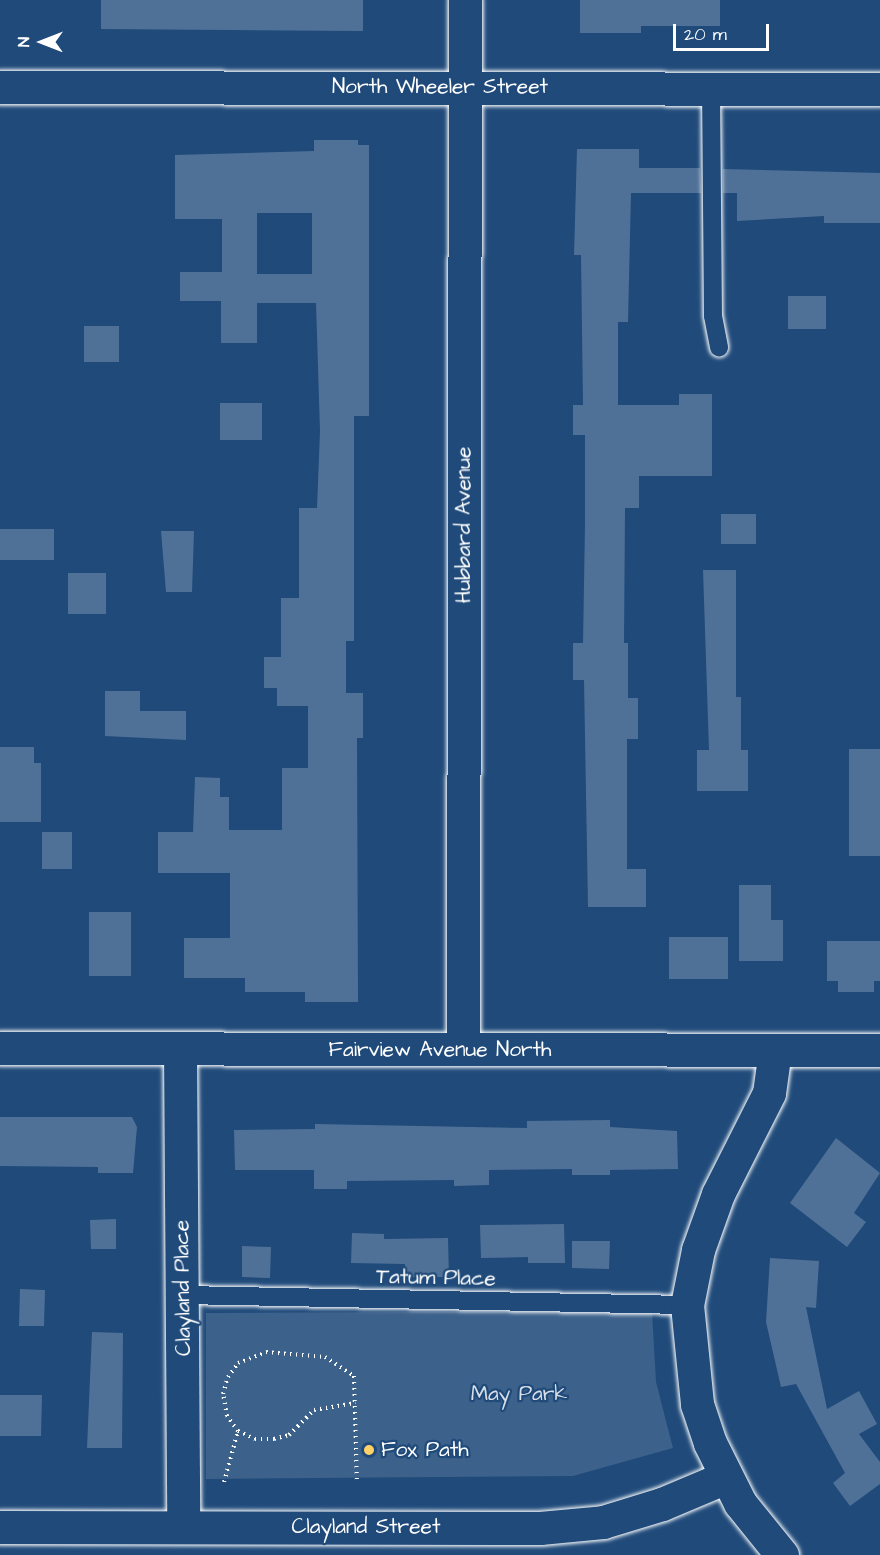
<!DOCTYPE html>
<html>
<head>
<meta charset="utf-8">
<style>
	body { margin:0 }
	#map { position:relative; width:880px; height:1555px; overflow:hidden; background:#1f4a7a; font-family:"Architects Daughter",sans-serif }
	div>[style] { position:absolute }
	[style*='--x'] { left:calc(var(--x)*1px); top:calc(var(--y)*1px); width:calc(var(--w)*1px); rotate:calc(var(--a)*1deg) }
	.green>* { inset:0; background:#3c618b }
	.building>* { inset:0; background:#507197 }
	.path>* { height:4px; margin-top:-2px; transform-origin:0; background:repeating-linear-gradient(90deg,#fff 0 1.5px,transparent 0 6px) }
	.roads { filter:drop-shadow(0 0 2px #fff) drop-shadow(0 0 2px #fff) }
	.service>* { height:18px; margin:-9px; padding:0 9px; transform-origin:9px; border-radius:9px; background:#1f4a7a }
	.minor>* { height:33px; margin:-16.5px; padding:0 16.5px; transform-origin:16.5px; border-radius:16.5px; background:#1f4a7a }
	.tertiary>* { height:33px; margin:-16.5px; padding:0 16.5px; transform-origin:16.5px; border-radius:16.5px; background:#1f4a7a }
	.dots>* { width:16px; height:16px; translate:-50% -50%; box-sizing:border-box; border:3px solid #1f4a7a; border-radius:50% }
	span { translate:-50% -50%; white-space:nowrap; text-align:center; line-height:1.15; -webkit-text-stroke:4.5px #1f4a7a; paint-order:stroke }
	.street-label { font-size:21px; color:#fff }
	.park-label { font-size:21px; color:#d8dfe8 }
	.poi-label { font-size:21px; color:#fff }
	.left { translate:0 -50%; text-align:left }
	.north { position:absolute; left:12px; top:12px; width:60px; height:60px; -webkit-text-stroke:4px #1f4a7a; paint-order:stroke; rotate:270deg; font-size:16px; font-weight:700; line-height:24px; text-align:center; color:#fff }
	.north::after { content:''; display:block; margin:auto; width:21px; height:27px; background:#fff; clip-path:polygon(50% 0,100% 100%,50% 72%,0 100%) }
	.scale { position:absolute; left:673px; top:24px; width:96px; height:27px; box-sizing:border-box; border:3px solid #fff; border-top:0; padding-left:8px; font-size:18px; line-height:21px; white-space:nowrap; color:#fff; -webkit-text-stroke:4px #1f4a7a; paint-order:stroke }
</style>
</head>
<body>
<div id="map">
	<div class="green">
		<div style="clip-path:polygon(652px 1311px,656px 1382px,673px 1448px,573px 1476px,206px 1479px,206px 1313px)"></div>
	</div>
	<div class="building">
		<div style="clip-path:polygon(101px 0,363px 0,363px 31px,101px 29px)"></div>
		<div style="clip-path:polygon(580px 0,720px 0,720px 26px,641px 26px,641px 33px,580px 33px)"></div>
		<div style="clip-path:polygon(evenodd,314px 140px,358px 140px,358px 145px,369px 145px,369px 416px,354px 416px,354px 641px,346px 641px,346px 693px,363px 693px,363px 738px,357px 738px,358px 1002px,305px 1002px,305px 992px,245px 992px,245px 978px,184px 978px,184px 938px,230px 938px,230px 873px,158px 873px,158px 832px,193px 832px,195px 777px,220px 778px,220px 797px,229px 797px,229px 830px,282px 830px,282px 768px,308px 768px,308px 706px,277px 706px,277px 688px,264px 688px,264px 657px,281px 657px,281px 598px,299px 598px,299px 508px,317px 508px,320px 431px,316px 303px,257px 303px,257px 343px,221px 343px,221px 301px,180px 301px,180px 272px,222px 272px,222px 219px,175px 219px,175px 155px,314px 151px,314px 140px,257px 213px,312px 213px,312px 274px,257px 274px,257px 213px)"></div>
		<div style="clip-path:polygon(577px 149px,639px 149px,639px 168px,700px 168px,701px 193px,631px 193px,628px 322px,618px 322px,618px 405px,679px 405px,679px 394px,712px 394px,712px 476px,639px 476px,639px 508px,625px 508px,624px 643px,628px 643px,628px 698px,638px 698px,638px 739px,627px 739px,627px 869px,646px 869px,646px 907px,588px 907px,584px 680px,573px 680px,573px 643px,583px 643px,585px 524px,585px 435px,573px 435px,573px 405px,583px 405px,581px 255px,574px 255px)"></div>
		<div style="clip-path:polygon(723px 169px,880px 173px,880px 223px,824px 223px,824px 216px,737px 221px,737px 193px,723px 193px)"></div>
		<div style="clip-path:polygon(788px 296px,826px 296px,826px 329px,788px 329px)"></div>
		<div style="clip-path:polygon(84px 326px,119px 326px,119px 362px,84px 362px)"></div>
		<div style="clip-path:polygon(220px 403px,262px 403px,262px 440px,220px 440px)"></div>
		<div style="clip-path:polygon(721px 514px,756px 514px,756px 544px,721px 544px)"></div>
		<div style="clip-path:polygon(0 529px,54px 529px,54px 560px,0 560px)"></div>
		<div style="clip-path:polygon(161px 531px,194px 531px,192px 592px,166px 592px)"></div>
		<div style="clip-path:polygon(703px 570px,736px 570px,736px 697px,741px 697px,741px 750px,748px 750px,748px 791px,697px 791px,697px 750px,709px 750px)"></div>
		<div style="clip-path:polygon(68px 573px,106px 573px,106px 614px,68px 614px)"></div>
		<div style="clip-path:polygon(105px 691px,140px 691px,140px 711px,186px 711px,186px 740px,105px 736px)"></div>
		<div style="clip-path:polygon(0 747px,34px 747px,34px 763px,41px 763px,41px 822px,0 822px)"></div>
		<div style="clip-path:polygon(849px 749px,880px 749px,880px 856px,849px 856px)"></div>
		<div style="clip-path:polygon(42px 832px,72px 832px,72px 869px,42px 869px)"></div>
		<div style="clip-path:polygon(739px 885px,771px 885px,771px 920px,783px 920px,783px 961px,739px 961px)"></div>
		<div style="clip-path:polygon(89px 912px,131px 912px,131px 976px,89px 976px)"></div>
		<div style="clip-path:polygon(669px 937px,728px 937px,728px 979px,669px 979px)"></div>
		<div style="clip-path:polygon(827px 941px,880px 941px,880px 981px,874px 981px,874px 992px,838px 992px,838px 981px,827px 981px)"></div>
		<div style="clip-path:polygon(0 1117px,132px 1117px,137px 1127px,133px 1173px,98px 1173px,98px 1167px,0 1166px)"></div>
		<div style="clip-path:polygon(610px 1120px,610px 1127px,677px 1131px,678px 1169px,610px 1170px,610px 1175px,572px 1175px,572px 1169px,489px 1170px,489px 1185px,454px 1186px,454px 1180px,347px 1181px,347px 1189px,314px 1189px,314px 1170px,235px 1170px,234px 1130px,315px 1129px,315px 1124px,527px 1128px,527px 1121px)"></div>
		<div style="clip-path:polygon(836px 1138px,880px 1173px,854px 1213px,866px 1222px,847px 1247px,790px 1203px)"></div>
		<div style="clip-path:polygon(116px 1219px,116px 1249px,91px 1249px,90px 1220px)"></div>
		<div style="clip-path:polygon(564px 1224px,565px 1263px,528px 1263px,528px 1257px,481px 1258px,480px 1225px)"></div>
		<div style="clip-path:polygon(352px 1233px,384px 1234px,384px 1239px,448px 1238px,449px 1277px,405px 1277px,405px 1264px,351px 1263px)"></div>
		<div style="clip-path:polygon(572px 1241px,610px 1241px,609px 1269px,572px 1268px)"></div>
		<div style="clip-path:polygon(242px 1246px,271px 1247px,270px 1278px,242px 1277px)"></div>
		<div style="clip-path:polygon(770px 1258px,819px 1261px,816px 1308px,806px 1307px,827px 1409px,859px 1391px,877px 1424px,859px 1434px,880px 1462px,880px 1484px,850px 1506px,833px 1483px,845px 1473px,796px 1384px,781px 1387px,766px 1322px)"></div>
		<div style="clip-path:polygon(20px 1289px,45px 1290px,44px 1326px,19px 1326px)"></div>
		<div style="clip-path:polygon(92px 1332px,123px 1333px,122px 1448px,87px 1448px)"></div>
		<div style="clip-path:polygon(0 1395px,42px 1395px,41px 1436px,0 1436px)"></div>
	</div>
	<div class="path">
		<div style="--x:238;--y:1431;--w:19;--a:25"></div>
		<div style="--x:255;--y:1439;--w:19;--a:0"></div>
		<div style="--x:274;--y:1439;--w:16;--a:-15"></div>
		<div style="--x:289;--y:1435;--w:35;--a:-45"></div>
		<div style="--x:314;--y:1410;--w:42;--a:-9.7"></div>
		<div style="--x:224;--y:1482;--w:53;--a:-74.6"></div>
		<div style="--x:238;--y:1431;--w:19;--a:-126"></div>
		<div style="--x:227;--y:1416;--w:22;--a:-100"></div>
		<div style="--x:223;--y:1394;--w:18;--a:-74"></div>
		<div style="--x:228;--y:1377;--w:17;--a:-54"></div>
		<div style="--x:238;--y:1363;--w:30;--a:-21"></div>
		<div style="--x:266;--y:1352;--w:59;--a:4.8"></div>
		<div style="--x:325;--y:1357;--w:35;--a:33"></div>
		<div style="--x:354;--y:1376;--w:106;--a:88.4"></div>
	</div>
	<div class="roads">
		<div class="service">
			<div style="--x:711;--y:88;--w:228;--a:89.5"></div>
			<div style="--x:713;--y:316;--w:32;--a:79"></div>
			<div style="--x:183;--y:1295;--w:504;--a:1.14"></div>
		</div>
		<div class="minor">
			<div style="--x:0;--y:87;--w:880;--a:0.13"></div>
			<div style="--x:180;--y:1049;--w:478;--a:89.6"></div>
			<div style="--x:463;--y:1049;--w:1049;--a:-89.89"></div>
			<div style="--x:775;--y:1050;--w:43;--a:97.9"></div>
			<div style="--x:769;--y:1093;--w:113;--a:116.8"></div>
			<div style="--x:718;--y:1194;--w:59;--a:109.7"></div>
			<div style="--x:698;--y:1250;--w:56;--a:101.3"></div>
			<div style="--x:687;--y:1305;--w:100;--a:84.2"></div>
			<div style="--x:697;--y:1404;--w:41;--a:71.6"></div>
			<div style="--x:710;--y:1443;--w:67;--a:63.4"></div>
			<div style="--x:740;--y:1503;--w:67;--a:51.1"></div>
			<div style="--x:0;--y:1527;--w:540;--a:0.11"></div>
			<div style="--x:540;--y:1528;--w:63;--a:-5.4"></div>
			<div style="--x:603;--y:1522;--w:62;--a:-17"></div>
			<div style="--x:662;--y:1504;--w:67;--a:-22.8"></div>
		</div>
		<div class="tertiary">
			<div style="--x:0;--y:1048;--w:880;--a:0.13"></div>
		</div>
	</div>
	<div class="dots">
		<div style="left:369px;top:1450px;background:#ffd166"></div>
	</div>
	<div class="street-label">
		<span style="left:440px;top:87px">North Wheeler Street</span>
		<span style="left:464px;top:525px;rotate:-90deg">Hubbard Avenue</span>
		<span style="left:440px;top:1050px">Fairview Avenue North</span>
		<span style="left:436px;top:1278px;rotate:1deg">Tatum Place</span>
		<span style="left:183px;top:1288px;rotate:-91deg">Clayland Place</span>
		<span style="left:366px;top:1527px">Clayland Street</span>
	</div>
	<div class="park-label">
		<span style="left:519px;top:1394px">May Park</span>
	</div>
	<div class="poi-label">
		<span class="left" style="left:381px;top:1450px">Fox Path</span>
	</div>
	<div class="north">N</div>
	<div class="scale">20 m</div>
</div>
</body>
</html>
